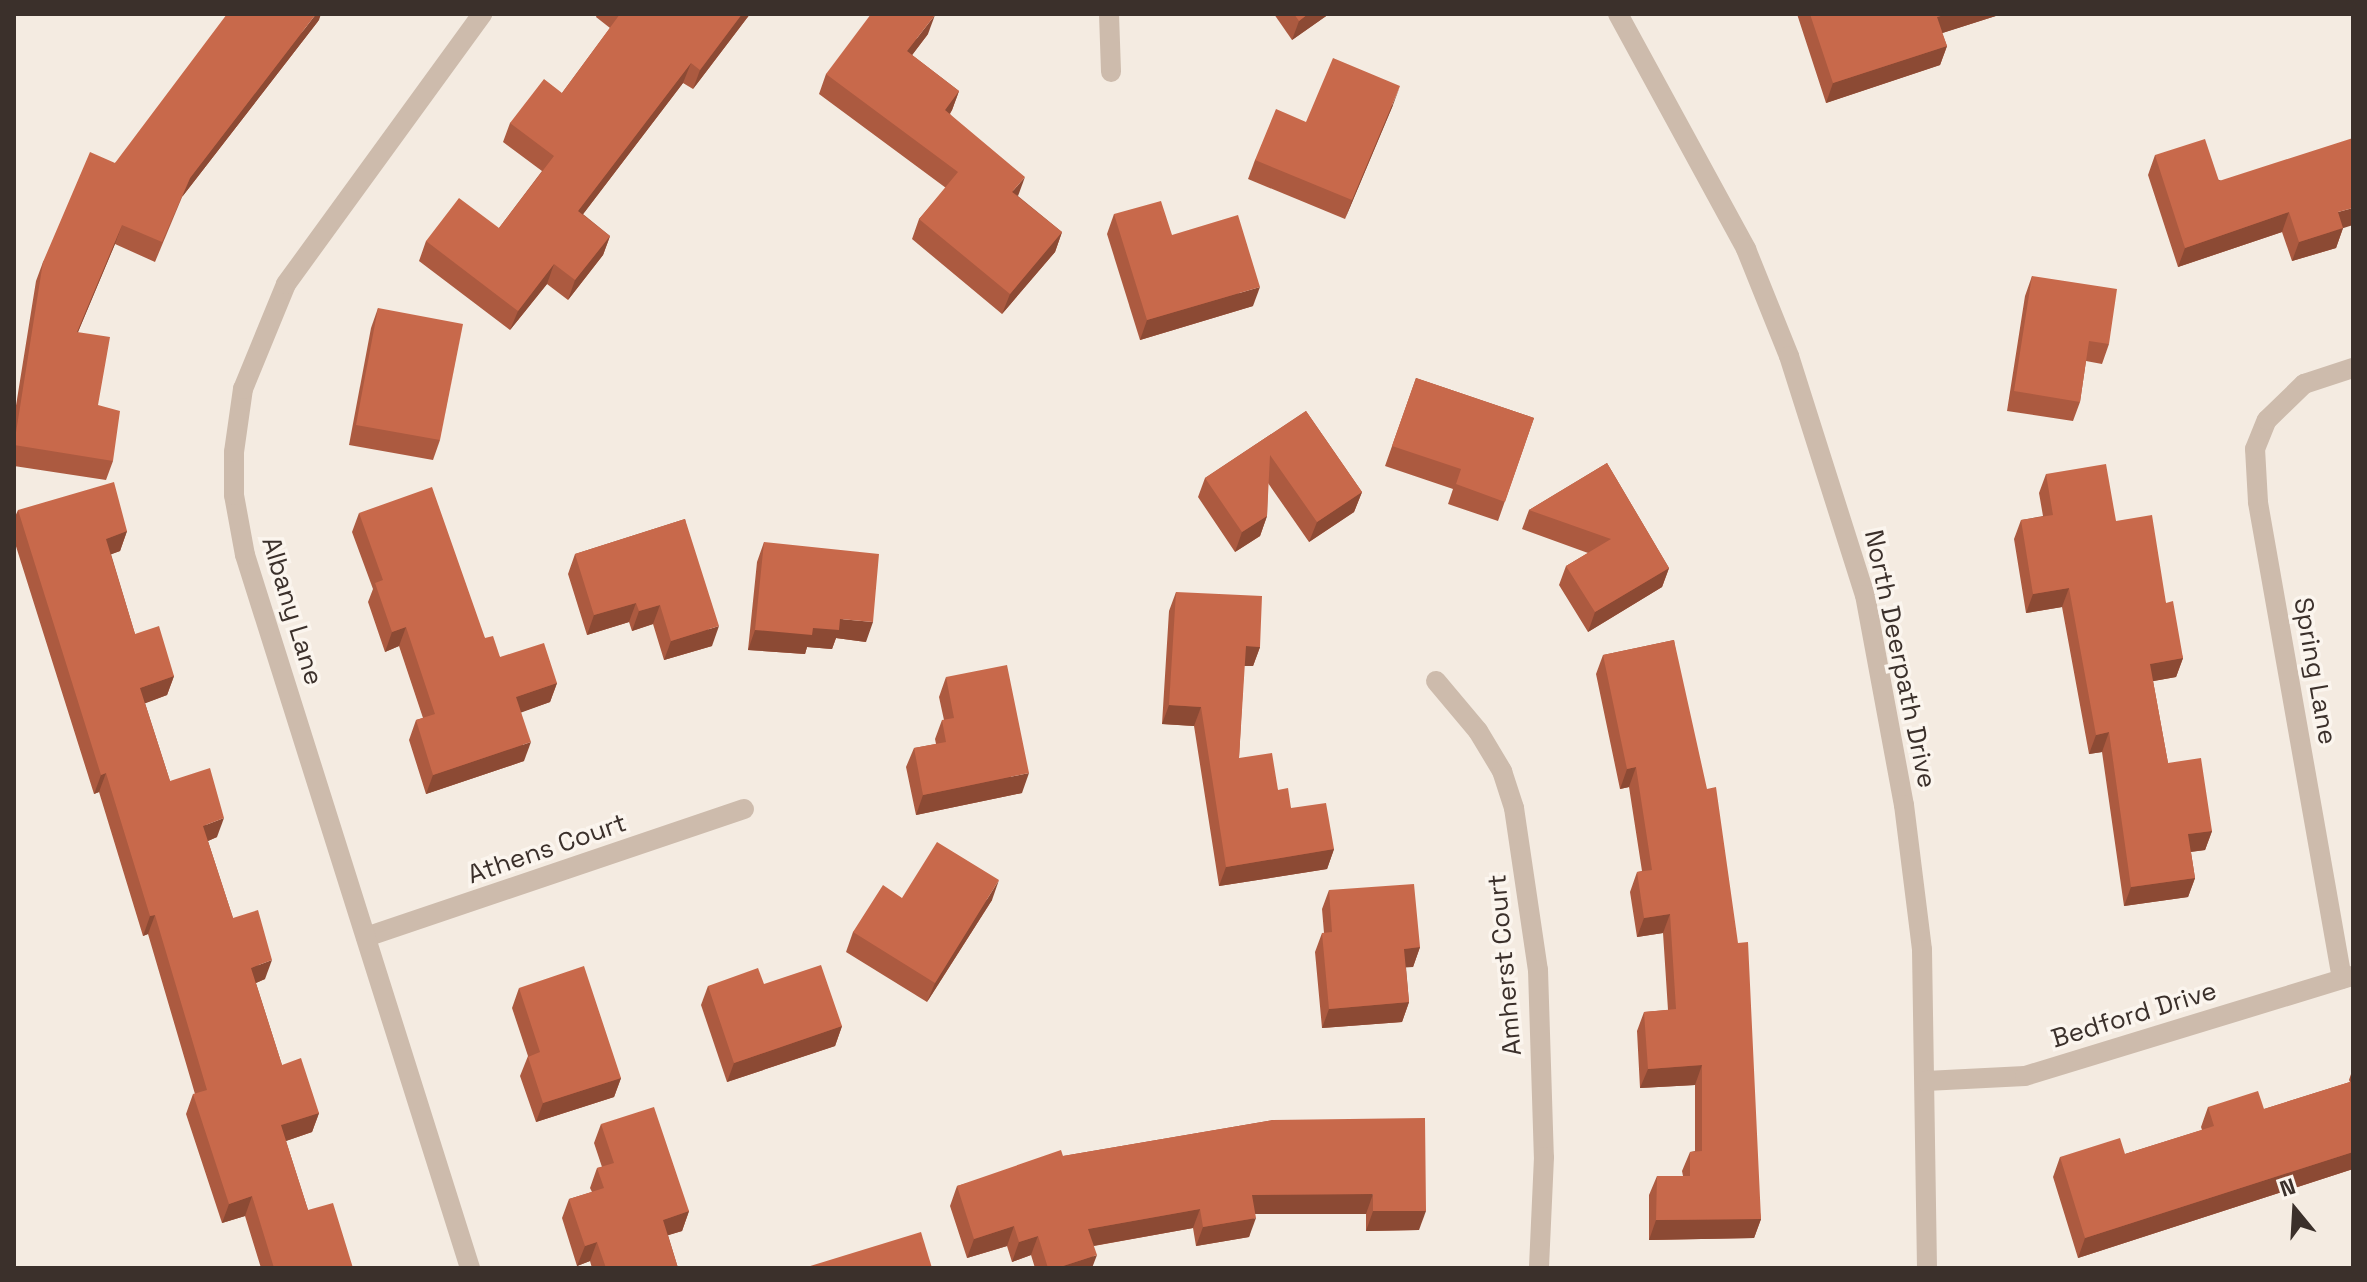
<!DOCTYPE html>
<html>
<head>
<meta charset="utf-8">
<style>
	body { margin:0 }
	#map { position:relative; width:2367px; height:1282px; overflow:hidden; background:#f4ebe1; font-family:"Space Grotesk",sans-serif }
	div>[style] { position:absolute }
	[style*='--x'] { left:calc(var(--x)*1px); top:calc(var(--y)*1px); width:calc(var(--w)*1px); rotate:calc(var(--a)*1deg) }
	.minor>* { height:20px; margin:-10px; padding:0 10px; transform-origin:10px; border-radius:10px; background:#cdbbac }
	.wall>* { inset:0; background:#ac5a40 }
	.shaded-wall>* { inset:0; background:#8c4a34 }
	.building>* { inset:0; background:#c8694b }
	span { translate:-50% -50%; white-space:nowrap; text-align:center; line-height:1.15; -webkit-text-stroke:7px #fbf5ee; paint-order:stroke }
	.street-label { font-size:26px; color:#3b302b }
	.frame { position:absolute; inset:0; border:16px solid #3b302b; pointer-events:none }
	.north { position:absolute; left:2255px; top:1170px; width:80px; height:80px; -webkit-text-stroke:6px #fbf5ee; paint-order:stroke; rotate:342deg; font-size:22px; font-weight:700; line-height:32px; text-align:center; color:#3b302b }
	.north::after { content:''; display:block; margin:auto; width:28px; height:36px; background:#3b302b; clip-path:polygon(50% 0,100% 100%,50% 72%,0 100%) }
</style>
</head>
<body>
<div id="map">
	<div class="minor">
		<div style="--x:1109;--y:14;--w:58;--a:88"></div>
		<div style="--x:1618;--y:14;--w:268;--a:61.4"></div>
		<div style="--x:1746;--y:249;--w:115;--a:68.1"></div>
		<div style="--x:1789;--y:356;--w:251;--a:72.4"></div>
		<div style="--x:1865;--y:595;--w:214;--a:79.5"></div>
		<div style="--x:1904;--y:805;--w:146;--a:82.9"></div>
		<div style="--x:1922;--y:950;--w:318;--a:89.1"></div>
		<div style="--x:1436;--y:681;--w:65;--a:50"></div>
		<div style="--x:1478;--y:731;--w:47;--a:59"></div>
		<div style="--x:1502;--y:771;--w:39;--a:72"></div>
		<div style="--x:1514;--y:808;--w:164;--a:81.6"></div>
		<div style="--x:1538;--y:970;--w:187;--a:88.2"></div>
		<div style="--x:1544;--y:1157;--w:111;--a:92.6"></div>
		<div style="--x:366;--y:937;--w:399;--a:-18.7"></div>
		<div style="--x:2342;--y:979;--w:484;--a:-100"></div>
		<div style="--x:2258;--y:502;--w:53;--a:-93.2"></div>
		<div style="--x:2255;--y:449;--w:31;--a:-68"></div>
		<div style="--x:2267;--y:420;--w:52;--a:-44.2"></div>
		<div style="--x:2304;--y:384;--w:52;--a:-18.1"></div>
		<div style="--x:1926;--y:1081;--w:99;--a:-2.9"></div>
		<div style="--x:2025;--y:1076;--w:343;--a:-17"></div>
		<div style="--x:470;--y:1268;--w:748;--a:-107.51"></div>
		<div style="--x:245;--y:555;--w:61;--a:-100.4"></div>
		<div style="--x:234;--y:495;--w:43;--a:-90"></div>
		<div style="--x:234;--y:452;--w:64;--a:-81.9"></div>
		<div style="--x:243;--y:389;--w:113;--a:-67.7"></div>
		<div style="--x:286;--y:284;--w:334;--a:-54"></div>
	</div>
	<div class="wall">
		<div style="clip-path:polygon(597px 14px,750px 14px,693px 89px,683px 83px,583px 214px,610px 236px,603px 255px,568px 300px,547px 284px,510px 330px,419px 261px,426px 241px,499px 228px,542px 171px,503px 142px,510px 123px,562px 93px,610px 28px,596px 17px)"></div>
		<div style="clip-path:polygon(1274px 14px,1329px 14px,1292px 40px)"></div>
		<div style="clip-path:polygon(1797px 14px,2002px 14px,1942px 33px,1947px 46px,1940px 65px,1826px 103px)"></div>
		<div style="clip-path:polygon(319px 20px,182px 197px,155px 262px,115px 244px,78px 332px,113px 461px,106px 480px,14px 466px,14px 418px,36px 281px,43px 262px,115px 163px)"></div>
		<div style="clip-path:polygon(928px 34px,912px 55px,959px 91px,952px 110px,950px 114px,1018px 196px,1062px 232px,1055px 252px,1002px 314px,912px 239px,919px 219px,946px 188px,819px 94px,826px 74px)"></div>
		<div style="clip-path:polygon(1393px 105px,1345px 219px,1248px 179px,1255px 160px,1306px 122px)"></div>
		<div style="clip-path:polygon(2155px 155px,2343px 228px,2336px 248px,2292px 261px,2282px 232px,2178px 267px,2148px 175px)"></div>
		<div style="clip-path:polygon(1114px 214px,1172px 235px,1253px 306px,1140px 340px,1107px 234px)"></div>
		<div style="clip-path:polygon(2032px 276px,2109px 344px,2102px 364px,2086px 361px,2080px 402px,2073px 421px,2007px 411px,2025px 296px)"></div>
		<div style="clip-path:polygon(378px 308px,440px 440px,433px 460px,349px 445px,371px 328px)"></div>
		<div style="clip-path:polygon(1416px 378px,1534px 418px,1498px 521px,1448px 504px,1453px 489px,1385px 466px)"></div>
		<div style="clip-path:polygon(1306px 411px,1362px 492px,1354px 512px,1309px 542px,1268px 483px,1267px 516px,1260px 536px,1235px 552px,1198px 497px,1205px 478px)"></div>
		<div style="clip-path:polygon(1607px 463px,1669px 568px,1662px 587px,1588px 632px,1559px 585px,1566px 566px,1588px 553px,1522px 529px,1529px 510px)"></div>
		<div style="clip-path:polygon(2046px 474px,2116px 521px,2166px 603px,2183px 658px,2176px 677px,2153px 681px,2168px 763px,2212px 831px,2205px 850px,2191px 852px,2195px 878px,2188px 897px,2124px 906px,2102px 752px,2089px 754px,2062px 607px,2026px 613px,2014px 539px,2021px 520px,2043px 516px,2039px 493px)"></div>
		<div style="clip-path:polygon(18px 510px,127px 531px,120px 551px,111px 554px,135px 634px,174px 676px,167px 695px,145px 703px,170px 781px,217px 837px,208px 841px,233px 918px,265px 979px,256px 983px,282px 1065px,319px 1113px,312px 1132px,286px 1141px,308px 1210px,353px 1268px,261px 1268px,245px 1216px,222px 1223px,186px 1114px,193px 1094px,195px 1094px,148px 934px,143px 936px,99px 792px,94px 794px,14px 540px,14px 519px)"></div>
		<div style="clip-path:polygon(359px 513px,485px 638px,500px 657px,557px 683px,550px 702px,521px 712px,524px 761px,426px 794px,409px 740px,416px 720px,423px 718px,399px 646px,385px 652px,368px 602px,373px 589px,352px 532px)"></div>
		<div style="clip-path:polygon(685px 519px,712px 646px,664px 660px,653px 624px,632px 631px,629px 622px,587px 635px,568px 574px,575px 554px)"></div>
		<div style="clip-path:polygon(764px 542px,866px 642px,836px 638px,832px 649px,807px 647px,805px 654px,748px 650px,757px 562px)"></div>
		<div style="clip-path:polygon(1176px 592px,1260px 647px,1253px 666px,1244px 666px,1239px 758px,1278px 790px,1291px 808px,1334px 849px,1327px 869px,1219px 886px,1194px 726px,1162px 724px,1169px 611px)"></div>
		<div style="clip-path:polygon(1674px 640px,1761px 1219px,1754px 1238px,1649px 1240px,1649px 1195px,1657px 1176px,1683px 1176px,1682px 1171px,1690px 1152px,1695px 1151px,1695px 1085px,1640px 1088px,1637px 1031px,1644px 1012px,1668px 1010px,1663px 933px,1637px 937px,1630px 892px,1637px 872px,1642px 871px,1629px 787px,1620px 789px,1596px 674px,1603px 655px)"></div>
		<div style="clip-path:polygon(946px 677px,1022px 793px,916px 815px,906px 767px,914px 748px,936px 744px,935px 739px,942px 720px,944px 720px,939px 697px)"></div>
		<div style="clip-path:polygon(1329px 890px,1420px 947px,1413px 967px,1406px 967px,1409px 1002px,1402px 1022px,1322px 1028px,1315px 952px,1322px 933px,1324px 933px,1322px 909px)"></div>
		<div style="clip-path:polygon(902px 898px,992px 900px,927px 1002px,846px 952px,853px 932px)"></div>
		<div style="clip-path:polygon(708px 986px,842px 1026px,835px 1046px,727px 1082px,701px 1005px)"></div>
		<div style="clip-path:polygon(519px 988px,621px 1078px,614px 1097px,536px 1122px,520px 1076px,528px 1056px,512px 1008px)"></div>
		<div style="clip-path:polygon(2353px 1068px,2353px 1169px,2078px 1258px,2053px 1177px,2060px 1157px,2125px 1154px,2202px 1130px,2201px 1127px,2208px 1107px,2264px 1109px,2350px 1082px,2349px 1080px)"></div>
		<div style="clip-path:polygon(1273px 1120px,1419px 1230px,1366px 1231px,1366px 1214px,1255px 1214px,1249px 1237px,1196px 1246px,1193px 1228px,1094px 1246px,1092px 1268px,1035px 1268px,1031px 1255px,1012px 1262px,1007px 1246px,967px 1258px,950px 1206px,957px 1186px,1063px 1156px)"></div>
		<div style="clip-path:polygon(601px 1124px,689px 1211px,682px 1231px,668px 1235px,678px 1268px,592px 1268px,590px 1261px,577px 1266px,562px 1218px,569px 1199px,592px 1192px,590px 1188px,597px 1168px,602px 1167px,594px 1143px)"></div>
	</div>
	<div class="shaded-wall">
		<div style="clip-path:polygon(316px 14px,321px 14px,319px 20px,182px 197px,155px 262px,190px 178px)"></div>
		<div style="clip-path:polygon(742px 14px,750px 14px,693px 89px,700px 70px)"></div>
		<div style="clip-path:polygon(1308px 14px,1329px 14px,1292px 40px,1299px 21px)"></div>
		<div style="clip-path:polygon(1948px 14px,2002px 14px,1930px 37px,1937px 17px)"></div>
		<div style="clip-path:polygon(935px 15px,928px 34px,900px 71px,907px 51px)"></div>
		<div style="clip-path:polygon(1947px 46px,1940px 65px,1826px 103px,1833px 83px)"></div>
		<div style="clip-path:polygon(691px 63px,683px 83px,571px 230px,578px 211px)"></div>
		<div style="clip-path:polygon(1400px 86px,1393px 105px,1345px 219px,1352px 200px)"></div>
		<div style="clip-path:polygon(959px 91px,952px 110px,938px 130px,945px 110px)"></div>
		<div style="clip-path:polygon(1025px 177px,1018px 196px,1012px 192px)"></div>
		<div style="clip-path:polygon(2353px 208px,2353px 225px,2331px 232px,2338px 212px)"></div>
		<div style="clip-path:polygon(2289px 212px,2282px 232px,2178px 267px,2185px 248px)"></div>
		<div style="clip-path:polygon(122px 225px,115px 244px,70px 351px,77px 332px)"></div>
		<div style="clip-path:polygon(2343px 228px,2336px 248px,2292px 261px,2299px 242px)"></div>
		<div style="clip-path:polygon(1062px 232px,1055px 252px,1002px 314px,1010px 294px)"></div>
		<div style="clip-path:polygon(610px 236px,603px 255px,568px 300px,575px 280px)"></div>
		<div style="clip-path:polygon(554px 264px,547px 284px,510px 330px,518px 311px)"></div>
		<div style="clip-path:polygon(1260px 287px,1253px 306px,1140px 340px,1147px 320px)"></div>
		<div style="clip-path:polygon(1362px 492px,1354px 512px,1309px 542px,1317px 522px)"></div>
		<div style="clip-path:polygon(1267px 516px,1260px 536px,1235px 552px,1242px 532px)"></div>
		<div style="clip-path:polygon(127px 531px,120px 551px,99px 559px,106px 539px)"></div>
		<div style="clip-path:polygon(1669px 568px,1662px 587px,1588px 632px,1595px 612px)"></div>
		<div style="clip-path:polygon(2069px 588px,2062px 607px,2026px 613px,2033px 594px)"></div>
		<div style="clip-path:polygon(636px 603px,629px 622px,587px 635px,594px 615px)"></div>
		<div style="clip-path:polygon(660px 605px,653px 624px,632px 631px,639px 611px)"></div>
		<div style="clip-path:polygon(840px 619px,873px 622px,866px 642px,836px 638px,832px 649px,807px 647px,805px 654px,748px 650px,755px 630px,813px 628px)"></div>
		<div style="clip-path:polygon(719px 626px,712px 646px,664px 660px,671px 641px)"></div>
		<div style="clip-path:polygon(406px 627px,399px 646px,385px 652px,392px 632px)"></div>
		<div style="clip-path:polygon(1246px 646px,1260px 647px,1253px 666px,1239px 666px)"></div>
		<div style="clip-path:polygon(2183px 658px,2176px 677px,2143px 683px,2150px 664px)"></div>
		<div style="clip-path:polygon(174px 676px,167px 695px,133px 708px,140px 688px)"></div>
		<div style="clip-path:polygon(557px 683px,550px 702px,509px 717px,516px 697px)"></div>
		<div style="clip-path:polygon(1169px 705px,1201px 707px,1194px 726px,1162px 724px)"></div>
		<div style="clip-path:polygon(2109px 732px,2102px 752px,2089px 754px,2096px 735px)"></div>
		<div style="clip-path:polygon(531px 742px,524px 761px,426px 794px,433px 775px)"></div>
		<div style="clip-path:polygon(1636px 767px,1629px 787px,1620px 789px,1627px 769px)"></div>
		<div style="clip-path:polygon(106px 773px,99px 792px,94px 794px,101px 775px)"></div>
		<div style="clip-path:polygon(1029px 773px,1022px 793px,916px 815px,923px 795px)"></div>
		<div style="clip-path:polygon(224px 818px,217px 837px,196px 846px,203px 826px)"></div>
		<div style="clip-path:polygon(2212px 831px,2205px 850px,2181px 853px,2188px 834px)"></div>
		<div style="clip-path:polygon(1334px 849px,1327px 869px,1219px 886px,1226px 867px)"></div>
		<div style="clip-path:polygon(2195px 878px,2188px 897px,2124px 906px,2131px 887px)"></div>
		<div style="clip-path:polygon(999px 880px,992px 900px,927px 1002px,935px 983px)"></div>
		<div style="clip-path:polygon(1670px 914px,1663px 933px,1637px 937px,1644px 918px)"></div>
		<div style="clip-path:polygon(155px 915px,148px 934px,143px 936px,150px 916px)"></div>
		<div style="clip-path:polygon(1420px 947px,1413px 967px,1397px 968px,1404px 949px)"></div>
		<div style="clip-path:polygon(272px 960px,265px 979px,244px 988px,251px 968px)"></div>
		<div style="clip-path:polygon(1409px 1002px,1402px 1022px,1322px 1028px,1329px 1009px)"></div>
		<div style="clip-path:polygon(842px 1026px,835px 1046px,727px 1082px,734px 1063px)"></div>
		<div style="clip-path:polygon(1702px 1065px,1695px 1085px,1640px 1088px,1648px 1069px)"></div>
		<div style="clip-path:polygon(621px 1078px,614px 1097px,536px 1122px,543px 1103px)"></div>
		<div style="clip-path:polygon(319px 1113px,312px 1132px,274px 1145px,281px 1125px)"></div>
		<div style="clip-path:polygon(2353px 1152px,2353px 1169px,2078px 1258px,2085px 1238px)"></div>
		<div style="clip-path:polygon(1373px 1194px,1366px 1214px,1244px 1214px,1252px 1195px)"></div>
		<div style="clip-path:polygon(252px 1196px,245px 1216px,222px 1223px,229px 1204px)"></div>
		<div style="clip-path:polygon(1200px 1209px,1193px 1228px,1081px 1248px,1088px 1229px)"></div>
		<div style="clip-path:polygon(689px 1211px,682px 1231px,656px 1239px,663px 1220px)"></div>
		<div style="clip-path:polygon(1373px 1211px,1426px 1211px,1419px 1230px,1366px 1231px)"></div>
		<div style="clip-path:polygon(1256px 1218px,1249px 1237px,1196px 1246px,1203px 1227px)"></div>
		<div style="clip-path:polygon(1761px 1219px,1754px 1238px,1649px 1240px,1656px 1220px)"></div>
		<div style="clip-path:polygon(1014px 1226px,1007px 1246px,967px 1258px,974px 1239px)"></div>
		<div style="clip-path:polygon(1038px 1236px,1031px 1255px,1012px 1262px,1019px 1242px)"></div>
		<div style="clip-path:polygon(597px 1242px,590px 1261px,577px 1266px,585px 1246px)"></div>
		<div style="clip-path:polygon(1097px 1255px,1092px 1268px,1057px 1268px)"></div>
	</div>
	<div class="building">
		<div style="clip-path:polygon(227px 14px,316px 14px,190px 178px,162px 242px,122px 225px,77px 332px,110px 337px,98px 405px,120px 411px,113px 461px,14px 445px,43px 262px,90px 152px,115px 163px)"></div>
		<div style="clip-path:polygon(620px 14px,742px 14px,700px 70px,691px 63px,578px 211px,610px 236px,575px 280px,554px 264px,518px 311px,426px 241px,459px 198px,499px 228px,554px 156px,510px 123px,544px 79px,562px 93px)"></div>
		<div style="clip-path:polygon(871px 14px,935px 15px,907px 51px,959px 91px,945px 110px,1025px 177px,1012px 192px,1062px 232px,1010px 294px,919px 219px,958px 172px,826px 74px)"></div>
		<div style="clip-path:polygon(1294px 14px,1308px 14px,1299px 21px)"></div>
		<div style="clip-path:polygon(1810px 14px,1948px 14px,1937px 17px,1947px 46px,1833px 83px)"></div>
		<div style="clip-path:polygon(1333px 58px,1400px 86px,1352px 200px,1255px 160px,1276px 109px,1306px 122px)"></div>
		<div style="clip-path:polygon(2353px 138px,2353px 208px,2338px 212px,2343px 228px,2299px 242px,2289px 212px,2185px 248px,2155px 155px,2205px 139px,2219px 181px)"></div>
		<div style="clip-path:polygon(1161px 201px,1172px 235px,1238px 215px,1260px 287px,1147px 320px,1114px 214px)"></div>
		<div style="clip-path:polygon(2032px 276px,2117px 289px,2109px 344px,2089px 341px,2080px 402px,2014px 391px)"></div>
		<div style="clip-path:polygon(378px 308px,463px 324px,440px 440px,356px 425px)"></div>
		<div style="clip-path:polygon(1416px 378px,1534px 418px,1505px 502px,1456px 484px,1461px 469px,1392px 446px)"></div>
		<div style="clip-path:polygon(1306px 411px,1362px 492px,1317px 522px,1270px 455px,1267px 516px,1242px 532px,1205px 478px)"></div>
		<div style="clip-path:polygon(1607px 463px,1669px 568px,1595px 612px,1566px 566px,1611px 539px,1529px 510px)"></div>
		<div style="clip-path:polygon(2106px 464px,2116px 521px,2152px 515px,2166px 603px,2173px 601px,2183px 658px,2150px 664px,2168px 763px,2201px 758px,2212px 831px,2188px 834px,2195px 878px,2131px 887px,2109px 732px,2096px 735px,2069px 588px,2033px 594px,2021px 520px,2053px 515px,2046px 474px)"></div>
		<div style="clip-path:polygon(114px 482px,127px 531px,106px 539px,135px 634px,159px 626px,174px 676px,140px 688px,170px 781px,210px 768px,224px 818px,203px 826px,233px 918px,258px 910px,272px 960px,251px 968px,282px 1065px,301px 1058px,319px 1113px,281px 1125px,308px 1210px,333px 1203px,353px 1268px,274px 1268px,252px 1196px,229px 1204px,193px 1094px,207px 1090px,155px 915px,150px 916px,106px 773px,101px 775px,18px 510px)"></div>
		<div style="clip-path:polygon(432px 487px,485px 638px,493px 636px,500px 657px,544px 643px,557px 683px,516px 697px,531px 742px,433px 775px,416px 720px,435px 714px,406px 627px,392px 632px,375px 583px,383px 580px,359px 513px)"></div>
		<div style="clip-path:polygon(685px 519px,719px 626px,671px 641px,660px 605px,639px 611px,636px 603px,594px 615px,575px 554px)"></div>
		<div style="clip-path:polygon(764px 542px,879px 554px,873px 622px,840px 619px,839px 630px,813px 628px,812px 635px,755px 630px)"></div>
		<div style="clip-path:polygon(1176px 592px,1262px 596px,1260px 647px,1246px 646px,1239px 758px,1272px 753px,1278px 790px,1288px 788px,1291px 808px,1326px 803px,1334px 849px,1226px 867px,1201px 707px,1169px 705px)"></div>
		<div style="clip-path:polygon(1674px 640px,1707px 789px,1716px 787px,1738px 943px,1748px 942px,1761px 1219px,1656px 1220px,1657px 1176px,1690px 1176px,1690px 1152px,1702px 1151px,1702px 1065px,1648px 1069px,1644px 1012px,1676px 1009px,1670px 914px,1644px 918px,1637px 872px,1652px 870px,1636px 767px,1627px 769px,1603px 655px)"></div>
		<div style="clip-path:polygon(1007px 665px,1029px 773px,923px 795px,914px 748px,946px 742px,942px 720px,954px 718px,946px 677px)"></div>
		<div style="clip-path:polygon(937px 842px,999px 880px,935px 983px,853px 932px,883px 885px,902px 898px)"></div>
		<div style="clip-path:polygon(1414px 884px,1420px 947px,1404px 949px,1409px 1002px,1329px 1009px,1322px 933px,1332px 932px,1329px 890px)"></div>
		<div style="clip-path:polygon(821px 965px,842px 1026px,734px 1063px,708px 986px,758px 968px,764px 984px)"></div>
		<div style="clip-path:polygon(584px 966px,621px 1078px,543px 1103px,528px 1057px,540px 1052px,519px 988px)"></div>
		<div style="clip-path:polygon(2353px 1081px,2353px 1152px,2085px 1238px,2060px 1157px,2120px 1138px,2125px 1154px,2214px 1126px,2208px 1107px,2258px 1091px,2264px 1109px)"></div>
		<div style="clip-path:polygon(654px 1107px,689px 1211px,663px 1220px,678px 1268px,606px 1268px,597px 1242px,585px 1246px,569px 1199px,604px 1188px,597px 1168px,614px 1163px,601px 1124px)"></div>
		<div style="clip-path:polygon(1425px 1118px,1426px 1211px,1373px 1211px,1373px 1194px,1252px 1195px,1256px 1218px,1203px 1227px,1200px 1209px,1088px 1229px,1097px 1255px,1057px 1268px,1048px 1268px,1038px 1236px,1019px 1242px,1014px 1226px,974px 1239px,957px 1186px,1061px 1150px,1063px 1156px,1273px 1120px)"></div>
		<div style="clip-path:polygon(921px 1232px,932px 1268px,807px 1268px,807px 1267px)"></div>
	</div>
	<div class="street-label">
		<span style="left:292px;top:611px;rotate:73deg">Albany Lane</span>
		<span style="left:1900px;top:659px;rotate:78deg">North Deerpath Drive</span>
		<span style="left:2315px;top:671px;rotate:80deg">Spring Lane</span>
		<span style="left:547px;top:849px;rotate:-19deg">Athens Court</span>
		<span style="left:1505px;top:965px;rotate:-95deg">Amherst Court</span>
		<span style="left:2134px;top:1015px;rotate:-17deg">Bedford Drive</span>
	</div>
	<div class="frame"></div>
	<div class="north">N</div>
</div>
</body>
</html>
